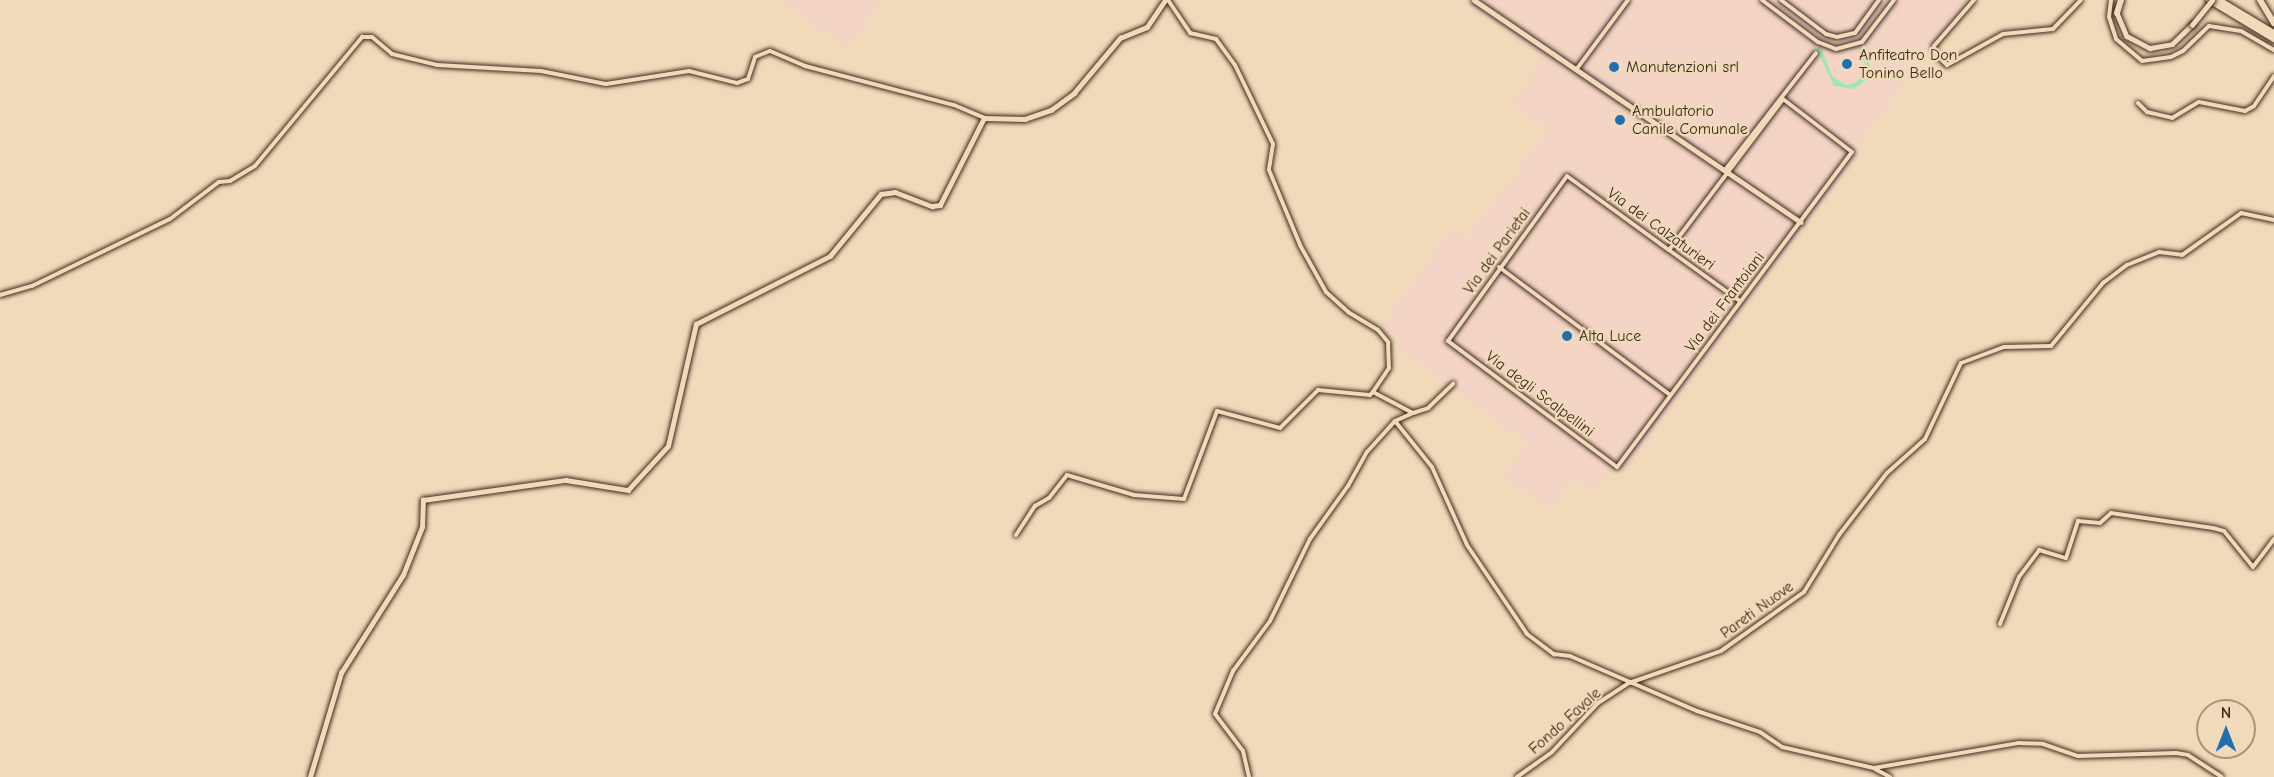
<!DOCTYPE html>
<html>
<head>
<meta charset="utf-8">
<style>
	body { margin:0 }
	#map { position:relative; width:2274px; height:777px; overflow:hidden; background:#f1dab9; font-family:"Comic Neue",sans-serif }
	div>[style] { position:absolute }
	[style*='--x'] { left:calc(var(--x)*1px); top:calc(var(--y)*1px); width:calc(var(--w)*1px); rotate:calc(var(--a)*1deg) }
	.built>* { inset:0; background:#f4d4c5 }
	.green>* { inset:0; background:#a0e6b4 }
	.roads { filter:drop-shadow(0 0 2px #3b2a1e) drop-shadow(0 0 2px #3b2a1e) }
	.street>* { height:4px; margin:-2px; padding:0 2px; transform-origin:2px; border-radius:2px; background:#f1dab9 }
	.secondary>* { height:4.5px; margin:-2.25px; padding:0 2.25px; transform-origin:2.25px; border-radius:2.25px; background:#f1dab9 }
	.highway>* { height:6px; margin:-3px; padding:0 3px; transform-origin:3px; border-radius:3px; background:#f1dab9 }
	.bridges { filter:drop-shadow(0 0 2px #3b2a1e) drop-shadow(0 0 2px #3b2a1e) }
	.secondary-bridge>* { height:4.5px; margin:-2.25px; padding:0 2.25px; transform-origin:2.25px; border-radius:2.25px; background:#f1dab9 }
	.dots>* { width:16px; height:16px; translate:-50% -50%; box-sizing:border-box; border:3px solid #f1dab9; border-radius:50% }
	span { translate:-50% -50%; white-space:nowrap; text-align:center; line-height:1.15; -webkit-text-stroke:4.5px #f1dab9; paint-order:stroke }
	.poi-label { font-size:16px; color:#3b2a1e }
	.left { translate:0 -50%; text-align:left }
	.street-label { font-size:16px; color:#3b2a1e }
	.north { position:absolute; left:2196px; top:699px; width:60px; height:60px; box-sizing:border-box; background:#f1dab9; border:2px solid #a8947b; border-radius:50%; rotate:0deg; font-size:16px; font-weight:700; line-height:24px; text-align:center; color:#3b2a1e }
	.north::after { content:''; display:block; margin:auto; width:21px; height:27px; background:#1f6fb2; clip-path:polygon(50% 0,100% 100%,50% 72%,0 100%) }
</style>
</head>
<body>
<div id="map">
	<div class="built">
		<div style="clip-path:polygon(778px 0,883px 0,847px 48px)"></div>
		<div style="clip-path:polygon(1463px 0,1967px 0,1857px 146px,1861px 152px,1625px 472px,1610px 472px,1595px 494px,1573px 478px,1550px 509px,1503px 476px,1527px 444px,1397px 347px,1402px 340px,1381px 326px,1451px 229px,1467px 239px,1548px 128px,1511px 105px,1544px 57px)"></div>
	</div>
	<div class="green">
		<div style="clip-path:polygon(1821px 47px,1832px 76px,1846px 85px,1855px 83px,1864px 74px,1865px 64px,1859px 52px,1864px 50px,1870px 65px,1866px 80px,1854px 89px,1834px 86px,1816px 48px)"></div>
	</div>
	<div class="roads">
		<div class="street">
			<div style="--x:1168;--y:0;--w:40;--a:56"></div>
			<div style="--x:1190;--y:33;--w:27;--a:13"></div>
			<div style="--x:1216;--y:39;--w:32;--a:54"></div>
			<div style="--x:1235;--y:65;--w:88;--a:64.3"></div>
			<div style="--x:1273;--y:144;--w:26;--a:99"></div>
			<div style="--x:1269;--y:170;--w:81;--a:67.5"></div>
			<div style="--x:1300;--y:245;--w:54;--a:61"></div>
			<div style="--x:1326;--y:292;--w:30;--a:42"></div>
			<div style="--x:1348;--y:312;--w:35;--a:31"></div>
			<div style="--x:1378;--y:330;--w:16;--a:50"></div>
			<div style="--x:1388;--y:342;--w:26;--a:88"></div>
			<div style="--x:1389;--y:368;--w:29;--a:124"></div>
			<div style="--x:1373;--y:392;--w:45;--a:27.7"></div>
			<div style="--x:1413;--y:413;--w:20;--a:156"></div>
			<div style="--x:1395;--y:421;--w:59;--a:51.2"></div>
			<div style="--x:1432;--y:467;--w:85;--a:65.8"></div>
			<div style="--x:1467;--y:545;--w:107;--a:56"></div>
			<div style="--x:1527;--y:634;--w:34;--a:37"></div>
			<div style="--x:1554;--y:654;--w:16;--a:7"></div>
			<div style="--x:1570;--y:656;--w:138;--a:23.4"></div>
			<div style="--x:1697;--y:711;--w:66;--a:18.4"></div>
			<div style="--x:1760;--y:732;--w:27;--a:34"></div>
			<div style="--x:1782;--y:747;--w:94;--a:12.9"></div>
			<div style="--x:1874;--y:768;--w:146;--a:-9.8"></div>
			<div style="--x:2018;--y:743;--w:25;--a:2"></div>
			<div style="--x:2043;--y:744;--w:37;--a:19"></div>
			<div style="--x:2078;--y:756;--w:98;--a:-1.8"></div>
			<div style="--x:2176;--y:753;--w:12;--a:9"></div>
			<div style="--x:2188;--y:755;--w:40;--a:32.9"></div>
			<div style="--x:1762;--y:0;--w:70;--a:36.9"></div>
			<div style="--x:1818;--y:42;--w:19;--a:21"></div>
			<div style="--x:1836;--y:49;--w:27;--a:-15"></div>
			<div style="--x:1862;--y:42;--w:53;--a:-52.7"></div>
			<div style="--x:1781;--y:0;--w:56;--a:37.1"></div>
			<div style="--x:1826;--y:34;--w:11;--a:15"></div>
			<div style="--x:1837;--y:37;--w:18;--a:-13"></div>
			<div style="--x:1855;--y:33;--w:41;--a:-54"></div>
			<div style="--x:1974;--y:0;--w:61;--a:131"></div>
			<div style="--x:1934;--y:46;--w:7;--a:82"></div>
			<div style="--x:1935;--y:53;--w:17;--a:45"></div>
			<div style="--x:1947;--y:65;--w:64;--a:-29"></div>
			<div style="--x:2003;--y:34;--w:50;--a:-5.7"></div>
			<div style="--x:2053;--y:29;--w:40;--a:-46"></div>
			<div style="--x:2111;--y:0;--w:17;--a:97"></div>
			<div style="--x:2109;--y:17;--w:23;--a:72"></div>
			<div style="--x:2116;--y:39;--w:34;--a:40"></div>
			<div style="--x:2142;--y:61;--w:29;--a:-8"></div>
			<div style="--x:2171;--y:57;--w:13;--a:-27"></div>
			<div style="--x:2183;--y:51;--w:36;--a:-44"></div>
			<div style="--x:2209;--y:26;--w:32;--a:9"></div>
			<div style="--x:2241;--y:31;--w:38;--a:30"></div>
			<div style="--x:1576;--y:70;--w:87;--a:-53.4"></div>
			<div style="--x:2138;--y:103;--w:13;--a:45"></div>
			<div style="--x:2147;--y:112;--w:26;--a:13"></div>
			<div style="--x:2172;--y:118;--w:31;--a:-31"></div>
			<div style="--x:2199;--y:102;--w:47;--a:11.1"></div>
			<div style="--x:2245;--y:111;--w:10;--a:-29"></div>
			<div style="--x:2254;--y:106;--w:36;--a:-56"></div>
			<div style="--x:1725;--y:170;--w:148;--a:-52.1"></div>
			<div style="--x:1669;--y:250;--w:189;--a:-52.9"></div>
			<div style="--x:1783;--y:99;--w:87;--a:37.5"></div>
			<div style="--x:1852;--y:152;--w:393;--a:126.7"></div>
			<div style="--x:1617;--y:467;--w:211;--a:-143.3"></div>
			<div style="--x:1448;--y:341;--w:203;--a:-54.2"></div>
			<div style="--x:1567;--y:176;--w:126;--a:36"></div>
			<div style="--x:1669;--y:250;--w:87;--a:35.7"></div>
			<div style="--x:1499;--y:267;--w:214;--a:36.8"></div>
			<div style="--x:0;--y:295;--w:33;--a:-16"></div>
			<div style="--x:32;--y:286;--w:153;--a:-25.9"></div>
			<div style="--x:170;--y:219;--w:61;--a:-37.1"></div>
			<div style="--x:219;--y:182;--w:11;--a:-5"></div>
			<div style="--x:230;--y:181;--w:29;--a:-31"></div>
			<div style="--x:255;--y:166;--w:168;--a:-50.3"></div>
			<div style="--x:362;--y:37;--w:10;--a:0"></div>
			<div style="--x:372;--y:37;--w:26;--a:40"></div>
			<div style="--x:392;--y:54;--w:46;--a:13.7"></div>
			<div style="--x:437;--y:65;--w:104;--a:3.3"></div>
			<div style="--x:541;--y:71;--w:66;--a:11.3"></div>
			<div style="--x:606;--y:84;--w:84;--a:-8.9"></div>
			<div style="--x:689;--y:71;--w:49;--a:14"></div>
			<div style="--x:737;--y:83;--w:12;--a:-20"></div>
			<div style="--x:748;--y:79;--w:23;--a:-72"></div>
			<div style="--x:755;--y:57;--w:16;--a:-22"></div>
			<div style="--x:770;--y:51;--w:38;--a:23"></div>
			<div style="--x:805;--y:66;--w:154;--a:14.7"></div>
			<div style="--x:954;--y:105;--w:33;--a:23"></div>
			<div style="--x:1413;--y:413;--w:16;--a:-18"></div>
			<div style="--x:1428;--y:408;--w:35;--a:-44"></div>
			<div style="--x:1016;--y:535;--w:35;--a:-57"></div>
			<div style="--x:1035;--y:506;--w:16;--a:-30"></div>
			<div style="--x:1049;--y:498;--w:29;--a:-52"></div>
			<div style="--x:1067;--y:475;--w:70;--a:16.6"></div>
			<div style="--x:1134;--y:495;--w:50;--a:4.6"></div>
			<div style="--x:1184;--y:499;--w:94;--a:-69.4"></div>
			<div style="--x:1217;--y:411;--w:65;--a:15.1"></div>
			<div style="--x:1280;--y:428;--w:54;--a:-45"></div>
			<div style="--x:1318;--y:390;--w:52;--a:5.5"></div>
			<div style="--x:1370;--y:395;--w:4;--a:-45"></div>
			<div style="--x:2000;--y:624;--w:51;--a:-68"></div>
			<div style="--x:2019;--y:577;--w:34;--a:-53"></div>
			<div style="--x:2039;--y:550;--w:28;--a:17"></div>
			<div style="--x:2066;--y:558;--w:39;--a:-72"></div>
			<div style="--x:2078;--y:521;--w:22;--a:5"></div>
			<div style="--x:2100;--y:523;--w:15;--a:-42"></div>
			<div style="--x:2111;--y:513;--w:103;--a:8.4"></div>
			<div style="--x:2213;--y:528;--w:11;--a:15"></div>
			<div style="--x:2224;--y:531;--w:46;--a:51.1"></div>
			<div style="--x:2253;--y:567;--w:35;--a:-53"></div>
			<div style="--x:1875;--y:769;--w:17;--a:28"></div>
			<div style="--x:1249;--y:777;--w:27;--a:-103"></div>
			<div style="--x:1243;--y:751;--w:46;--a:-127.1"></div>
			<div style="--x:1215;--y:714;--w:47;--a:-67.3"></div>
			<div style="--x:1233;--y:671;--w:62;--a:-53.5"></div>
			<div style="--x:1270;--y:621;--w:91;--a:-64"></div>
			<div style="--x:1310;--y:539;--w:65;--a:-54.4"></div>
			<div style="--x:1348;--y:486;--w:39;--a:-61"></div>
			<div style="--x:1367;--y:452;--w:42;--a:-47.9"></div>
			<div style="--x:1517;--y:777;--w:43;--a:-35.5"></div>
			<div style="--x:1552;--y:752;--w:67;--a:-46.8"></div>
			<div style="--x:1598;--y:703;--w:37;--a:-33"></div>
			<div style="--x:1629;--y:683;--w:97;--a:-19.2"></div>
			<div style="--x:1721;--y:651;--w:102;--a:-35.4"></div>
			<div style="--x:1804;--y:592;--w:67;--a:-58.4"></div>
			<div style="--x:1839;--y:535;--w:78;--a:-52.3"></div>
			<div style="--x:1887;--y:473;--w:51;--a:-41.8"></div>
			<div style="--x:1925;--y:439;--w:84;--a:-64.7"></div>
			<div style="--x:1961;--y:363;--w:46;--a:-20.4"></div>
			<div style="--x:2004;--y:347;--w:47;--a:-1.2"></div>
			<div style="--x:2051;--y:346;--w:82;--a:-50.5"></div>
			<div style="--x:2103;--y:283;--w:30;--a:-37"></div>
			<div style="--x:2127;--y:265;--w:35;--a:-22"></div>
			<div style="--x:2159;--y:252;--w:23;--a:7"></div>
			<div style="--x:2182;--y:255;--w:72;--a:-35.4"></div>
			<div style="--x:2241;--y:213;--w:34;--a:12"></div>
		</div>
		<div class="secondary">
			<div style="--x:1474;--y:0;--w:395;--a:34.2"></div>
			<div style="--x:2117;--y:13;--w:25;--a:67"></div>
			<div style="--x:2127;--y:36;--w:26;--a:28"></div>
			<div style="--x:2150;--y:48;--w:22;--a:-10"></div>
			<div style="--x:2172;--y:44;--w:28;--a:-44"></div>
			<div style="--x:310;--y:777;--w:109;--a:-73.4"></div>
			<div style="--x:341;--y:673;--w:116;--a:-57.7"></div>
			<div style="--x:403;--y:575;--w:52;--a:-68.4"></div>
			<div style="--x:422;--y:527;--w:27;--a:-88"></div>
			<div style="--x:423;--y:500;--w:144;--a:-8"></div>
			<div style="--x:566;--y:480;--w:63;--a:9.2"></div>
			<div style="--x:628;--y:490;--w:59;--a:-47.7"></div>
			<div style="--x:668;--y:446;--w:125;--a:-77.1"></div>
			<div style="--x:696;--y:324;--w:150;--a:-26.9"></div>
			<div style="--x:830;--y:256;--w:80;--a:-50.6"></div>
			<div style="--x:881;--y:194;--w:14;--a:-8"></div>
			<div style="--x:895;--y:192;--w:40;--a:21"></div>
			<div style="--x:932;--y:206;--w:8;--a:-7"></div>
			<div style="--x:940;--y:205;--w:97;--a:-63.2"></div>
			<div style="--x:984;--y:118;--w:41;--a:1.4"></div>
			<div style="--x:1025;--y:119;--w:28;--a:-19"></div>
			<div style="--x:1051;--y:110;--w:29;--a:-36"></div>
			<div style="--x:1074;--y:93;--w:72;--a:-50.1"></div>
			<div style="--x:1120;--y:38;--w:29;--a:-22"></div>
			<div style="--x:1147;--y:27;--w:32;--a:-56"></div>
		</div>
		<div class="highway">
			<div style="--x:2209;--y:0;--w:76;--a:31"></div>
			<div style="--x:2219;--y:0;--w:64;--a:31"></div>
			<div style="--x:2260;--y:0;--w:27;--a:59"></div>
			<div style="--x:2117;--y:13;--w:14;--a:-73"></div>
		</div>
	</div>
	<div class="bridges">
		<div class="secondary-bridge">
			<div style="--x:2192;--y:25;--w:32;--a:-51"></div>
		</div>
	</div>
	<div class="dots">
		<div style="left:1847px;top:64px;background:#1f6fb2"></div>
		<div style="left:1614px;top:67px;background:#1f6fb2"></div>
		<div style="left:1620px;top:120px;background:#1f6fb2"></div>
		<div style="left:1567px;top:336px;background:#1f6fb2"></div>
	</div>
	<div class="poi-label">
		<span class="left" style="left:1859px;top:64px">Anfiteatro Don<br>Tonino Bello</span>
		<span class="left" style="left:1626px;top:67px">Manutenzioni srl</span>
		<span class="left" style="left:1632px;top:120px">Ambulatorio<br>Canile Comunale</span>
		<span class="left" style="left:1579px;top:336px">Alta Luce</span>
	</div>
	<div class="street-label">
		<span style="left:1661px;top:229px;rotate:36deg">Via dei Calzaturieri</span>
		<span style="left:1497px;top:251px;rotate:-54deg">Via dei Parietai</span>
		<span style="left:1725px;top:302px;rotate:-53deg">Via dei Frantoiani</span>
		<span style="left:1540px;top:394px;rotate:37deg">Via degli Scalpellini</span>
		<span style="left:1757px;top:610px;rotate:-36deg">Pareti Nuove</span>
		<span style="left:1565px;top:721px;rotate:-42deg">Fondo Favale</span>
	</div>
	<div class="north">N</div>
</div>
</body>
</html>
